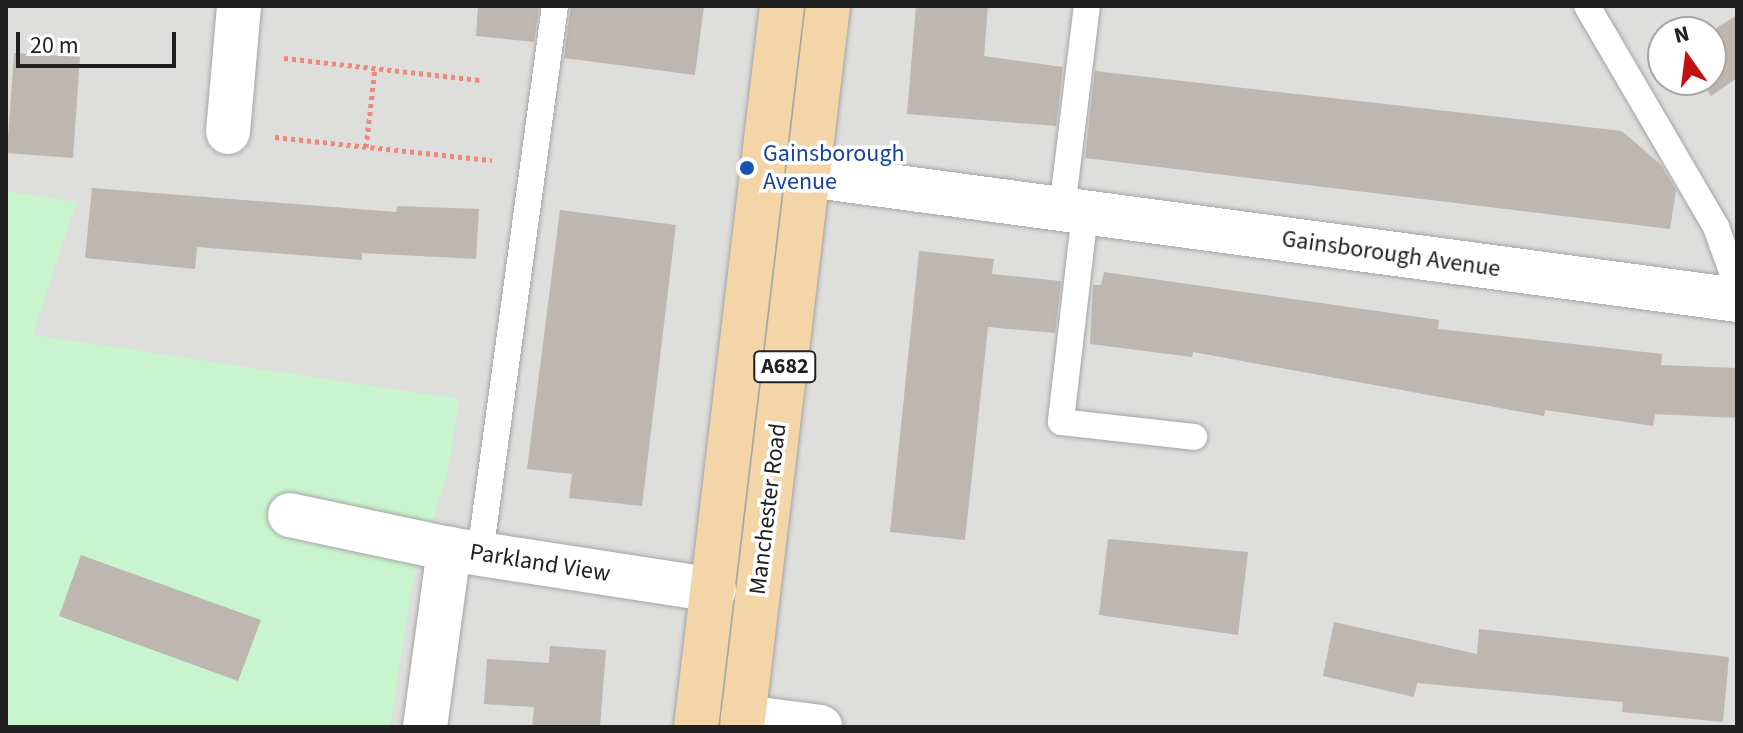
<!DOCTYPE html>
<html>
<head>
<meta charset="utf-8">
<style>
	body { margin:0 }
	#map { position:relative; width:1743px; height:733px; overflow:hidden; background:#f0ede8; font-family:"Source Sans 3",sans-serif }
	div>[style] { position:absolute }
	[style*='--x'] { left:calc(var(--x)*1px); top:calc(var(--y)*1px); width:calc(var(--w)*1px); rotate:calc(var(--a)*1deg) }
	.residential>* { inset:0; background:#dededd }
	.park>* { inset:0; background:#c9f5ce }
	.building>* { inset:0; background:#bdb6b1 }
	.path>* { height:5px; margin-top:-2.5px; transform-origin:0; background:repeating-linear-gradient(90deg,#ee887a 0 4px,transparent 0 8px) }
	.roads { filter:drop-shadow(0 0 2px #a4a4a4) drop-shadow(0 0 2px #a4a4a4) }
	.lane>* { height:26px; margin:-13px; padding:0 13px; transform-origin:13px; border-radius:13px; background:#fff }
	.street>* { height:44px; margin:-22px; padding:0 22px; transform-origin:22px; border-radius:22px; background:#fff }
	.primary>* { height:44px; margin:-22px; padding:0 22px; transform-origin:22px; border-radius:22px; background:#f4d5a8 }
	.dots>* { width:22px; height:22px; translate:-50% -50%; box-sizing:border-box; border:4px solid #fff; border-radius:50% }
	span { translate:-50% -50%; white-space:nowrap; text-align:center; line-height:1.15; -webkit-text-stroke:7px #fff; paint-order:stroke }
	.shield-label span { padding:2px 6px; background:#fff; border:2px solid; border-radius:6px; -webkit-text-stroke-width:0 }
	.shield-label { font-size:22px; color:#202020; font-weight:700 }
	.transit-label { font-size:24px; color:#164399 }
	.left { translate:0 -50%; text-align:left }
	.street-label { font-size:24px; color:#202020 }
	.frame { position:absolute; inset:0; border:8px solid #202020; pointer-events:none }
	.north { position:absolute; left:1647px; top:16px; width:80px; height:80px; box-sizing:border-box; background:#fff; border:2px solid #a6a6a6; border-radius:50%; rotate:346deg; font-size:22px; font-weight:700; line-height:32px; text-align:center; color:#202020 }
	.north::after { content:''; display:block; margin:auto; width:28px; height:36px; background:#c01311; clip-path:polygon(50% 0,100% 100%,50% 72%,0 100%) }
	.scale { position:absolute; left:16px; top:32px; width:160px; height:36px; box-sizing:border-box; border:4px solid #202020; border-top:0; padding-left:10px; font-size:24px; line-height:28px; white-space:nowrap; color:#202020; -webkit-text-stroke:6px #fff; paint-order:stroke }
</style>
</head>
<body>
<div id="map">
	<div class="residential">
		<div style="clip-path:polygon(evenodd,6px 6px,1737px 6px,1737px 727px,6px 727px,6px 6px,1663px 32px,1711px 32px,1711px 80px,1663px 80px,1663px 32px)"></div>
	</div>
	<div class="park">
		<div style="clip-path:polygon(6px 191px,76px 202px,33px 335px,459px 399px,448px 472px,412px 586px,390px 727px,6px 727px)"></div>
	</div>
	<div class="building">
		<div style="clip-path:polygon(478px 6px,539px 6px,534px 42px,476px 36px)"></div>
		<div style="clip-path:polygon(571px 6px,704px 6px,695px 75px,564px 58px)"></div>
		<div style="clip-path:polygon(916px 6px,988px 6px,984px 56px,1063px 67px,1056px 126px,907px 114px)"></div>
		<div style="clip-path:polygon(1737px 15px,1737px 78px,1711px 96px,1701px 80px,1711px 80px,1710px 32px)"></div>
		<div style="clip-path:polygon(14px 53px,80px 57px,73px 158px,7px 153px)"></div>
		<div style="clip-path:polygon(1095px 71px,1622px 131px,1661px 165px,1676px 190px,1670px 229px,1085px 158px)"></div>
		<div style="clip-path:polygon(92px 188px,396px 212px,397px 206px,479px 209px,476px 259px,362px 253px,362px 260px,197px 247px,195px 269px,85px 258px)"></div>
		<div style="clip-path:polygon(560px 210px,676px 225px,642px 506px,569px 498px,572px 474px,527px 469px)"></div>
		<div style="clip-path:polygon(919px 251px,994px 259px,992px 274px,1061px 281px,1055px 333px,988px 327px,965px 540px,890px 532px)"></div>
		<div style="clip-path:polygon(1104px 272px,1439px 320px,1438px 329px,1662px 354px,1661px 365px,1737px 368px,1737px 418px,1655px 414px,1653px 426px,1545px 410px,1544px 416px,1193px 352px,1192px 357px,1090px 344px,1093px 285px,1101px 285px)"></div>
		<div style="clip-path:polygon(1108px 539px,1248px 552px,1238px 635px,1099px 615px)"></div>
		<div style="clip-path:polygon(81px 555px,261px 620px,238px 681px,59px 616px)"></div>
		<div style="clip-path:polygon(1334px 622px,1477px 654px,1479px 629px,1729px 657px,1723px 722px,1622px 712px,1623px 702px,1417px 683px,1414px 697px,1323px 676px)"></div>
		<div style="clip-path:polygon(550px 646px,606px 650px,600px 727px,532px 727px,534px 707px,484px 704px,487px 659px,549px 663px)"></div>
	</div>
	<div class="path">
		<div style="--x:284;--y:58;--w:197;--a:6.4"></div>
		<div style="--x:275;--y:137;--w:218;--a:6.1"></div>
		<div style="--x:366;--y:147;--w:80;--a:-83.5"></div>
	</div>
	<div class="roads">
		<div class="lane">
			<div style="--x:1587;--y:6;--w:256;--a:59.7"></div>
			<div style="--x:1716;--y:227;--w:62;--a:70.1"></div>
			<div style="--x:1062;--y:209;--w:205;--a:-83"></div>
			<div style="--x:1085;--y:213;--w:210;--a:96.6"></div>
			<div style="--x:1061;--y:422;--w:134;--a:6.4"></div>
			<div style="--x:480;--y:554;--w:553;--a:-82.21"></div>
		</div>
		<div class="street">
			<div style="--x:228;--y:132;--w:126;--a:-85"></div>
			<div style="--x:808;--y:175;--w:937;--a:7.66"></div>
			<div style="--x:290;--y:515;--w:163;--a:12.1"></div>
			<div style="--x:743;--y:717;--w:78;--a:7.4"></div>
			<div style="--x:425;--y:727;--w:180;--a:-82.3"></div>
			<div style="--x:449;--y:549;--w:268;--a:8.8"></div>
		</div>
		<div class="primary">
			<div style="--x:696;--y:727;--w:726;--a:-83.2"></div>
			<div style="--x:742;--y:727;--w:726;--a:-83.2"></div>
		</div>
	</div>
	<div class="dots">
		<div style="left:747px;top:168px;background:#1a4fb4"></div>
	</div>
	<div class="shield-label">
		<span style="left:785px;top:367px">A682</span>
	</div>
	<div class="transit-label">
		<span class="left" style="left:763px;top:168px">Gainsborough<br>Avenue</span>
	</div>
	<div class="street-label">
		<span style="left:1391px;top:254px;rotate:8deg">Gainsborough Avenue</span>
		<span style="left:768px;top:509px;rotate:-83deg">Manchester Road</span>
		<span style="left:540px;top:563px;rotate:9deg">Parkland View</span>
	</div>
	<div class="frame"></div>
	<div class="north">N</div>
	<div class="scale">20 m</div>
</div>
</body>
</html>
